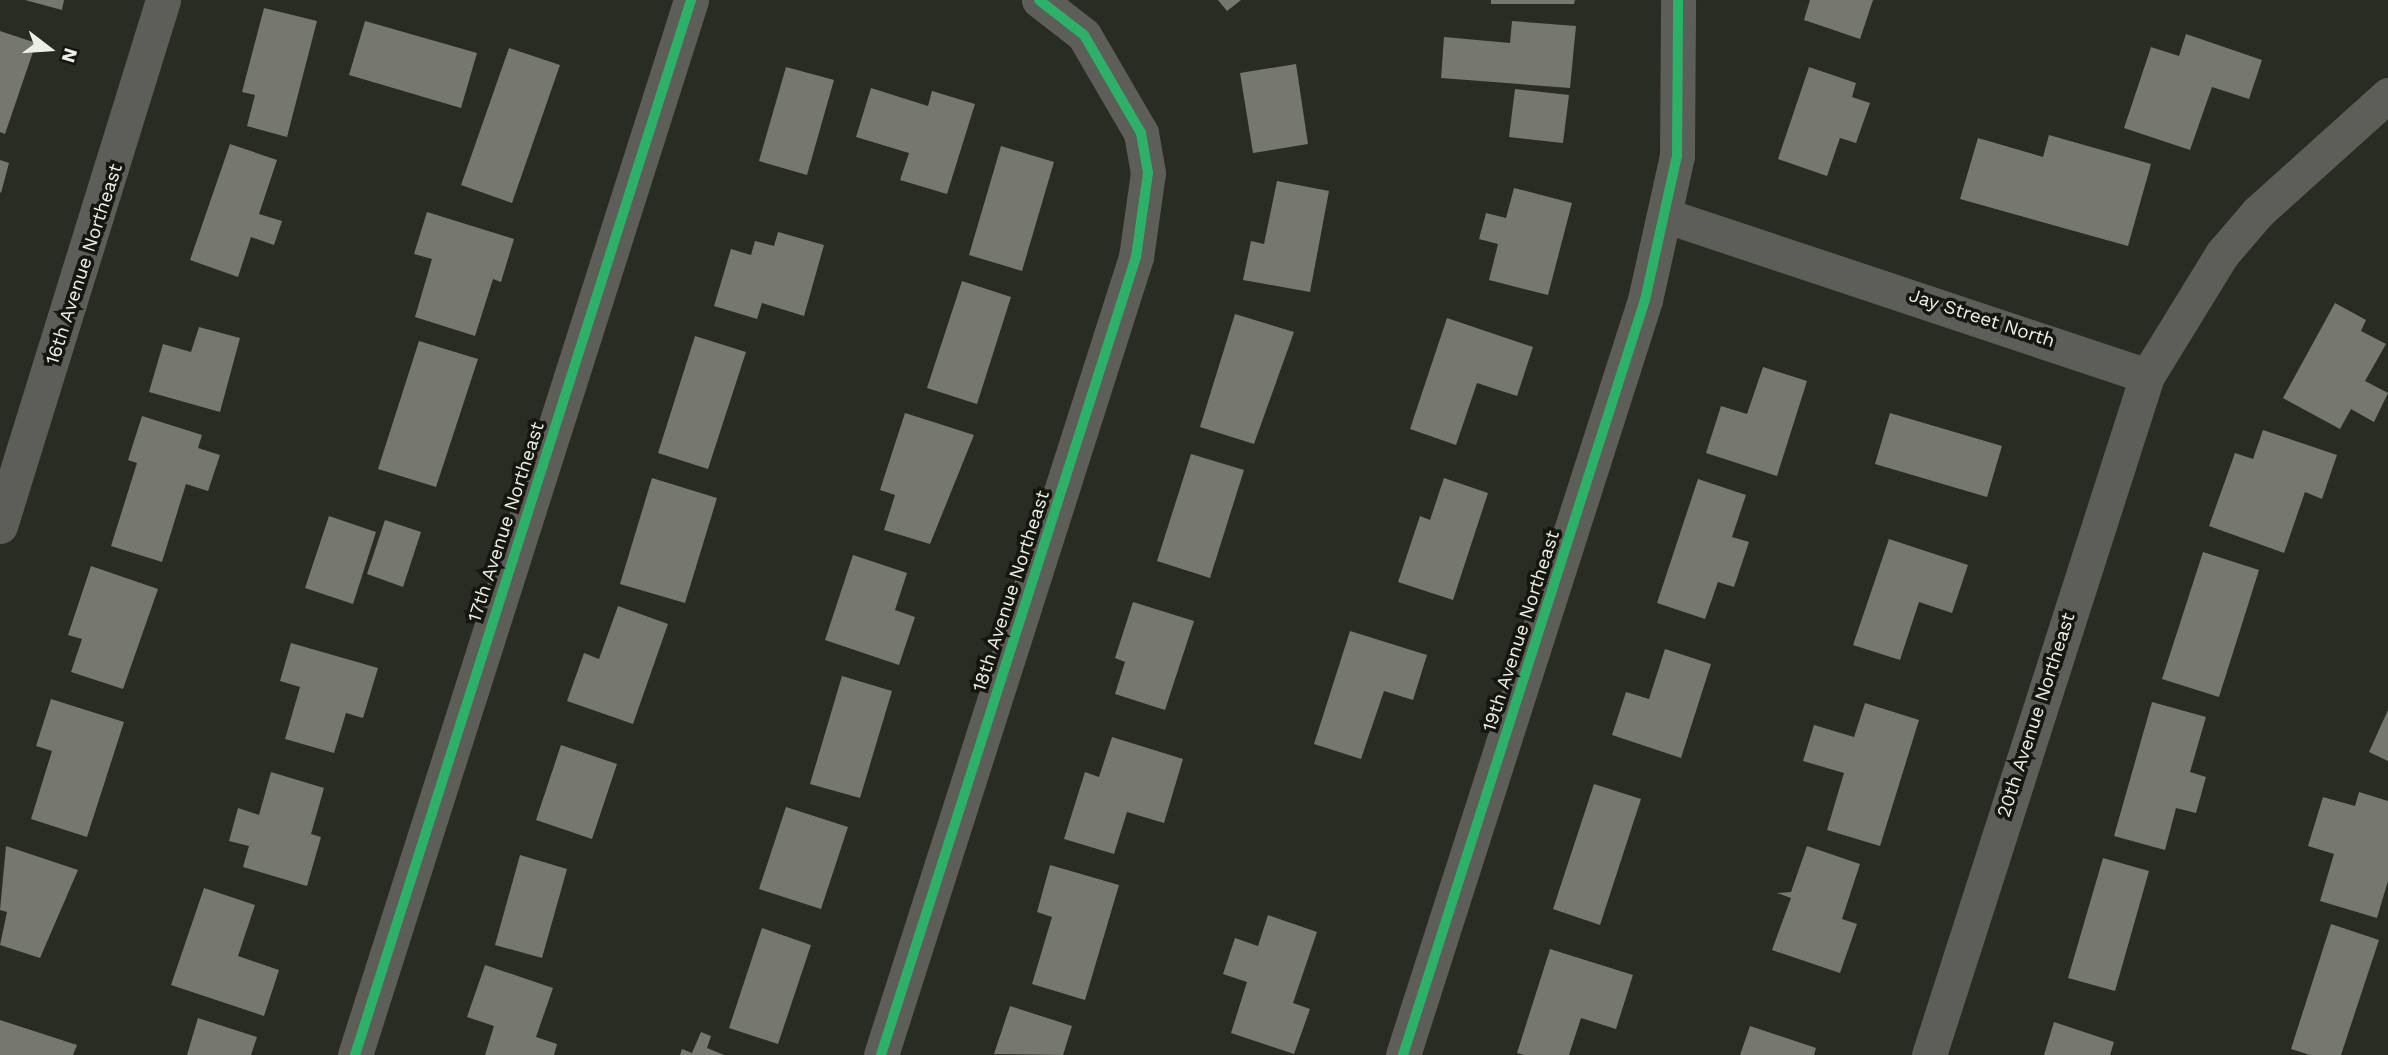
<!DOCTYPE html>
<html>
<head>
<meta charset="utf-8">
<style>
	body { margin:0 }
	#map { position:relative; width:2388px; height:1055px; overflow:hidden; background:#292c22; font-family:"Work Sans",sans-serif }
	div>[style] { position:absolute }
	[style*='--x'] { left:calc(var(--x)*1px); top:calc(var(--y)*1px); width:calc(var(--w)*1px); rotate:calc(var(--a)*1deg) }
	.building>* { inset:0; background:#767870 }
	.minor>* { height:35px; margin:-17.5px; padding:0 17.5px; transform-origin:17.5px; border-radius:17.5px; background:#5d5e58 }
	.cycleway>* { height:10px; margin:-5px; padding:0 5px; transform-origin:5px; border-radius:5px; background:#2db169 }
	span { translate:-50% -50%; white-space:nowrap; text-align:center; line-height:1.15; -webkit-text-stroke:7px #14160f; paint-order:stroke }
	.street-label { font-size:19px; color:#ecefe5 }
	.north { position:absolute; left:14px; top:14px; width:70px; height:70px; -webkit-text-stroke:5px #14160f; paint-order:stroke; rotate:107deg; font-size:19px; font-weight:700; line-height:28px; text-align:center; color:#ecefe5 }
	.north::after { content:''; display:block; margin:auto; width:24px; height:32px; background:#ecefe5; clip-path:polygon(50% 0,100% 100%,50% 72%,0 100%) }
</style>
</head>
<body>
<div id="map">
	<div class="building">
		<div style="clip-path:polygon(25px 0,64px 0,62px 10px)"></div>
		<div style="clip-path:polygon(1218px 0,1241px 0,1227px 11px)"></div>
		<div style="clip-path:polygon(1491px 0,1575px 0,1574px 4px,1491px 4px)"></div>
		<div style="clip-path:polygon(1810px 0,1873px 0,1860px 39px,1804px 20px)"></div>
		<div style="clip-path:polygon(264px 8px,317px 21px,287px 137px,247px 126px,255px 95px,242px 92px)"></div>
		<div style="clip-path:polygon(365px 21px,477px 53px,461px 108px,349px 75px)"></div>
		<div style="clip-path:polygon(1512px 21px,1576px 26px,1570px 88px,1441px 78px,1444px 37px,1510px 43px)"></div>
		<div style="clip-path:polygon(0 31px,36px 43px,5px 134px,0 132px)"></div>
		<div style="clip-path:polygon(2186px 34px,2262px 60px,2249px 99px,2212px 87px,2190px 150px,2124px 128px,2151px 47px,2179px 56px)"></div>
		<div style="clip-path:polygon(509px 48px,560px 65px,512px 203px,461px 185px)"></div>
		<div style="clip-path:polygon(1296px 64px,1308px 144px,1253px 153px,1240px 73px)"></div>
		<div style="clip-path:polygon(786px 67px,834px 80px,807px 175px,759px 161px)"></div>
		<div style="clip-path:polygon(1809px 67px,1856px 83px,1852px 97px,1870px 103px,1856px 143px,1840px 138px,1827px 176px,1778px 159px)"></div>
		<div style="clip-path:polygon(871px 88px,928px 106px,932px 91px,975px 104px,947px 194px,900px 180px,909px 153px,856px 137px)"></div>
		<div style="clip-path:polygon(1515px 89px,1569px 95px,1563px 143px,1509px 137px)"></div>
		<div style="clip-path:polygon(2049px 135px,2151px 164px,2128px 246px,1960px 199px,1978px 138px,2043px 157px)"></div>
		<div style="clip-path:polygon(230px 144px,277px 160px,259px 214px,282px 221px,274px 245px,251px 237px,238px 277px,190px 260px)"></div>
		<div style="clip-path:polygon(1001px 146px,1054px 162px,1022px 271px,969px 255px)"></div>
		<div style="clip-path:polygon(0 160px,9px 163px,1px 193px,0 192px)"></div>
		<div style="clip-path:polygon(1277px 181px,1329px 191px,1310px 292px,1243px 280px,1251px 241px,1264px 244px)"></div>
		<div style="clip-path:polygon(1514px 188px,1572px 203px,1548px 295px,1489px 280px,1498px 244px,1479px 239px,1486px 213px,1506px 218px)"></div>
		<div style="clip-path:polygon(427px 212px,514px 239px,501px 282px,493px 279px,475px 336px,415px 317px,432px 259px,414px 254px)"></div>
		<div style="clip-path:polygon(778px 232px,824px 245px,804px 316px,762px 303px,757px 319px,714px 306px,731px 249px,751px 255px,755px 241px,774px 246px)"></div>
		<div style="clip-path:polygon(962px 281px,1011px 297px,977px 404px,927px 388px)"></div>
		<div style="clip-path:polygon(2335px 303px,2366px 320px,2361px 331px,2386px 344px,2365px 381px,2388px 393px,2374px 422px,2351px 409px,2340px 429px,2283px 398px)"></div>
		<div style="clip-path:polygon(1235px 314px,1294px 332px,1254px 444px,1200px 427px)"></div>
		<div style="clip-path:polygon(1447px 318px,1533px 347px,1517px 396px,1477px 383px,1456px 445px,1410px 429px)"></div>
		<div style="clip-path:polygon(199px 327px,240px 338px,220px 412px,149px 392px,163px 344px,191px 352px)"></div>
		<div style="clip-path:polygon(695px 336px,746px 352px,708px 469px,658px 453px)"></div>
		<div style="clip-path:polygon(419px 341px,478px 359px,436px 487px,378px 469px)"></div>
		<div style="clip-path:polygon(1763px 367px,1807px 381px,1777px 476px,1706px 453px,1721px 406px,1747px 414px)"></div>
		<div style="clip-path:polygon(905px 413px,974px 435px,930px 544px,884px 530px,895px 495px,880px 490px)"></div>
		<div style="clip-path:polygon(1890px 413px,2002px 446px,1987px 497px,1875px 464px)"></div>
		<div style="clip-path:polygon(142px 416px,202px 435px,198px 448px,220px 455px,208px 491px,186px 484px,162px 562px,111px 546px,137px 463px,128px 460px)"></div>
		<div style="clip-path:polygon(2263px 430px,2337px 455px,2322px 499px,2305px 492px,2284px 553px,2209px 526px,2235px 453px,2253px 459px)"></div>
		<div style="clip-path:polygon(1191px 454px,1244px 470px,1210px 578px,1157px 561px)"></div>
		<div style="clip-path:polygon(652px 478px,717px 498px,685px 603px,620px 584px)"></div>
		<div style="clip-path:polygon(1444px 478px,1488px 493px,1453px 600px,1398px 582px,1420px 516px,1430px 520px)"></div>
		<div style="clip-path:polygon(1698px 479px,1746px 495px,1732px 537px,1749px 542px,1734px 587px,1718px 582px,1705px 619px,1657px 603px)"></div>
		<div style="clip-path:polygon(329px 516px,376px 532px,353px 604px,305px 588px)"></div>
		<div style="clip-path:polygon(385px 520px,421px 532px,403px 587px,367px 574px)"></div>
		<div style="clip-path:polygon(1889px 539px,1968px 565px,1952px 613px,1919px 602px,1900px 660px,1853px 645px)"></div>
		<div style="clip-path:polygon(2203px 552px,2259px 570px,2219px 697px,2162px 679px)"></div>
		<div style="clip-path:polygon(853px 555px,907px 573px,895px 610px,915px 617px,899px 665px,825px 640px)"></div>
		<div style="clip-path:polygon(91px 566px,158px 589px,123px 689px,71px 672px,82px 639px,68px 635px)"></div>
		<div style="clip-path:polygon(1133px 602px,1194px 621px,1165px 710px,1115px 694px,1125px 662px,1115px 658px)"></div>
		<div style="clip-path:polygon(618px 606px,668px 624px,633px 724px,567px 701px,584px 653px,599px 659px)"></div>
		<div style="clip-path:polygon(1350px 631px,1427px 655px,1413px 700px,1384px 691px,1361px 759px,1314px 744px)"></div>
		<div style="clip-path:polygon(291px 643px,378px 668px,363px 718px,346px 713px,334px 753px,285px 739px,300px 687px,280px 681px)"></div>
		<div style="clip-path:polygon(1665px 649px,1711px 664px,1681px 758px,1612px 735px,1626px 692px,1649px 699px)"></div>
		<div style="clip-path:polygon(842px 676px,892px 691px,860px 798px,810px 784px)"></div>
		<div style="clip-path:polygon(51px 699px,124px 722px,87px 837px,31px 819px,52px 751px,36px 746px)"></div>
		<div style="clip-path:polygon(2152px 702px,2206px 717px,2190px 772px,2206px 777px,2196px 813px,2176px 808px,2165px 850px,2114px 836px)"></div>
		<div style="clip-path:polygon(1865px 703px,1919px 720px,1880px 846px,1827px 830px,1844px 773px,1803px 761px,1814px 725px,1854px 737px)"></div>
		<div style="clip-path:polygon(2388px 710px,2388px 761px,2369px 752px)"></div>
		<div style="clip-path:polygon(1112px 737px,1183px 759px,1164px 823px,1127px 812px,1114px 854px,1064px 839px,1085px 772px,1099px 777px)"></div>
		<div style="clip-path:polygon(561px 745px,617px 764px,592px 839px,536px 820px)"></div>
		<div style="clip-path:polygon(271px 772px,324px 788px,311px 834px,321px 837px,307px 886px,243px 867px,249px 846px,229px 841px,238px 808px,259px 815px)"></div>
		<div style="clip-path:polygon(1594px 784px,1641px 799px,1600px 925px,1553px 909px)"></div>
		<div style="clip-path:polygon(2359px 792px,2388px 801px,2388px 881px,2377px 918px,2320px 901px,2334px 854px,2308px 846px,2323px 797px,2355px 806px)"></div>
		<div style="clip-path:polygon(786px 807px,848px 827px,821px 909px,759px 889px)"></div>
		<div style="clip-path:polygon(6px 846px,78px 870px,40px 958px,0 945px,7px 912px,0 910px)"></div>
		<div style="clip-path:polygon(1807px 846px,1860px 864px,1842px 919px,1857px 924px,1840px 973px,1772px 950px,1791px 898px,1777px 893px,1791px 892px)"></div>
		<div style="clip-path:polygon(520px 855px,567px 869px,542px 958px,495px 945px)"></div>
		<div style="clip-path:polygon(2103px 858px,2149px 871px,2115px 991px,2068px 978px)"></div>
		<div style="clip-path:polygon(1050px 865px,1119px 885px,1085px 1000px,1032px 984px,1052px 917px,1037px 912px)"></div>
		<div style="clip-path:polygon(204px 888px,255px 905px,238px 956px,279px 970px,264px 1016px,171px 985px)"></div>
		<div style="clip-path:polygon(1268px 915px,1317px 932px,1293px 1003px,1310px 1009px,1294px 1054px,1231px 1033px,1247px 982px,1223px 974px,1235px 938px,1258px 946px)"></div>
		<div style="clip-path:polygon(2331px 924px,2379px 940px,2341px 1055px,2310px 1055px,2291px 1049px)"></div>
		<div style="clip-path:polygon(762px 928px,811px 945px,778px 1044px,729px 1028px)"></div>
		<div style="clip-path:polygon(1550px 949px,1633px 975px,1616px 1029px,1581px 1018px,1569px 1055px,1524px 1055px,1517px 1053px)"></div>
		<div style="clip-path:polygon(485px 965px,553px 988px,536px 1037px,557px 1044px,554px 1055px,485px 1055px,494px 1026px,467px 1017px)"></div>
		<div style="clip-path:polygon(1010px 1006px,1072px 1026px,1063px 1055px,994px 1054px)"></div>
		<div style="clip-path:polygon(198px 1018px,257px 1037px,251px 1055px,187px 1055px)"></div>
		<div style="clip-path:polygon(0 1020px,77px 1045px,73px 1055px,0 1055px)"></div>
		<div style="clip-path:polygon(2054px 1022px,2114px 1042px,2110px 1055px,2044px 1055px)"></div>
		<div style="clip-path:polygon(1750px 1026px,1816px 1048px,1814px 1055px,1740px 1055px)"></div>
		<div style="clip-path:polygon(701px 1032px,711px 1036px,707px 1048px,724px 1055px,680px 1055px,682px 1049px,692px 1053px)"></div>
	</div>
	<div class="minor">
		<div style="--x:1667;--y:216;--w:506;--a:18.43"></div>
		<div style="--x:0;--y:526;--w:551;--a:-72.78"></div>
		<div style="--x:355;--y:1055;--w:1107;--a:-72.33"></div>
		<div style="--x:881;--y:1055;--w:838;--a:-72.28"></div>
		<div style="--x:1136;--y:257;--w:85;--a:-81.9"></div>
		<div style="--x:1148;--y:173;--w:41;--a:-99.9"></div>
		<div style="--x:1141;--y:133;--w:113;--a:-120.2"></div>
		<div style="--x:1084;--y:35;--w:57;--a:-142.1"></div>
		<div style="--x:1403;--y:1055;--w:793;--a:-72.23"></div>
		<div style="--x:1645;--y:300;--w:148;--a:-77.5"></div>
		<div style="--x:1677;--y:156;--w:156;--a:-89.6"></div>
		<div style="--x:1929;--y:1055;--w:713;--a:-72.2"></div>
		<div style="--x:2147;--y:376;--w:143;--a:-58.4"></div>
		<div style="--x:2222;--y:254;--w:55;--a:-49.4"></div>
		<div style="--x:2258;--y:212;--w:175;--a:-42"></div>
	</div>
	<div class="cycleway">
		<div style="--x:355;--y:1055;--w:1107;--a:-72.33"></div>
		<div style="--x:881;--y:1055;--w:838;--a:-72.28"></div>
		<div style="--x:1136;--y:257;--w:85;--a:-81.9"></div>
		<div style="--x:1148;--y:173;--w:41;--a:-99.9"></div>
		<div style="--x:1141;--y:133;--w:113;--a:-120.2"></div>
		<div style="--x:1084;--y:35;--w:57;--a:-142.1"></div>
		<div style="--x:1403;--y:1055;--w:793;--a:-72.23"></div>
		<div style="--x:1645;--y:300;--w:148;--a:-77.5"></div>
		<div style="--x:1677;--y:156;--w:156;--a:-89.6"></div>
	</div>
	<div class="street-label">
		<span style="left:84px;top:264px;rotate:-72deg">16th Avenue Northeast</span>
		<span style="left:1982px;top:318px;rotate:18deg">Jay Street North</span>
		<span style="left:506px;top:522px;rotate:-72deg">17th Avenue Northeast</span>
		<span style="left:1011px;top:591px;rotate:-72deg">18th Avenue Northeast</span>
		<span style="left:1521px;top:631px;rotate:-72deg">19th Avenue Northeast</span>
		<span style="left:2036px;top:715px;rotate:-72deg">20th Avenue Northeast</span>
	</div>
	<div class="north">N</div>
</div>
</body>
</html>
